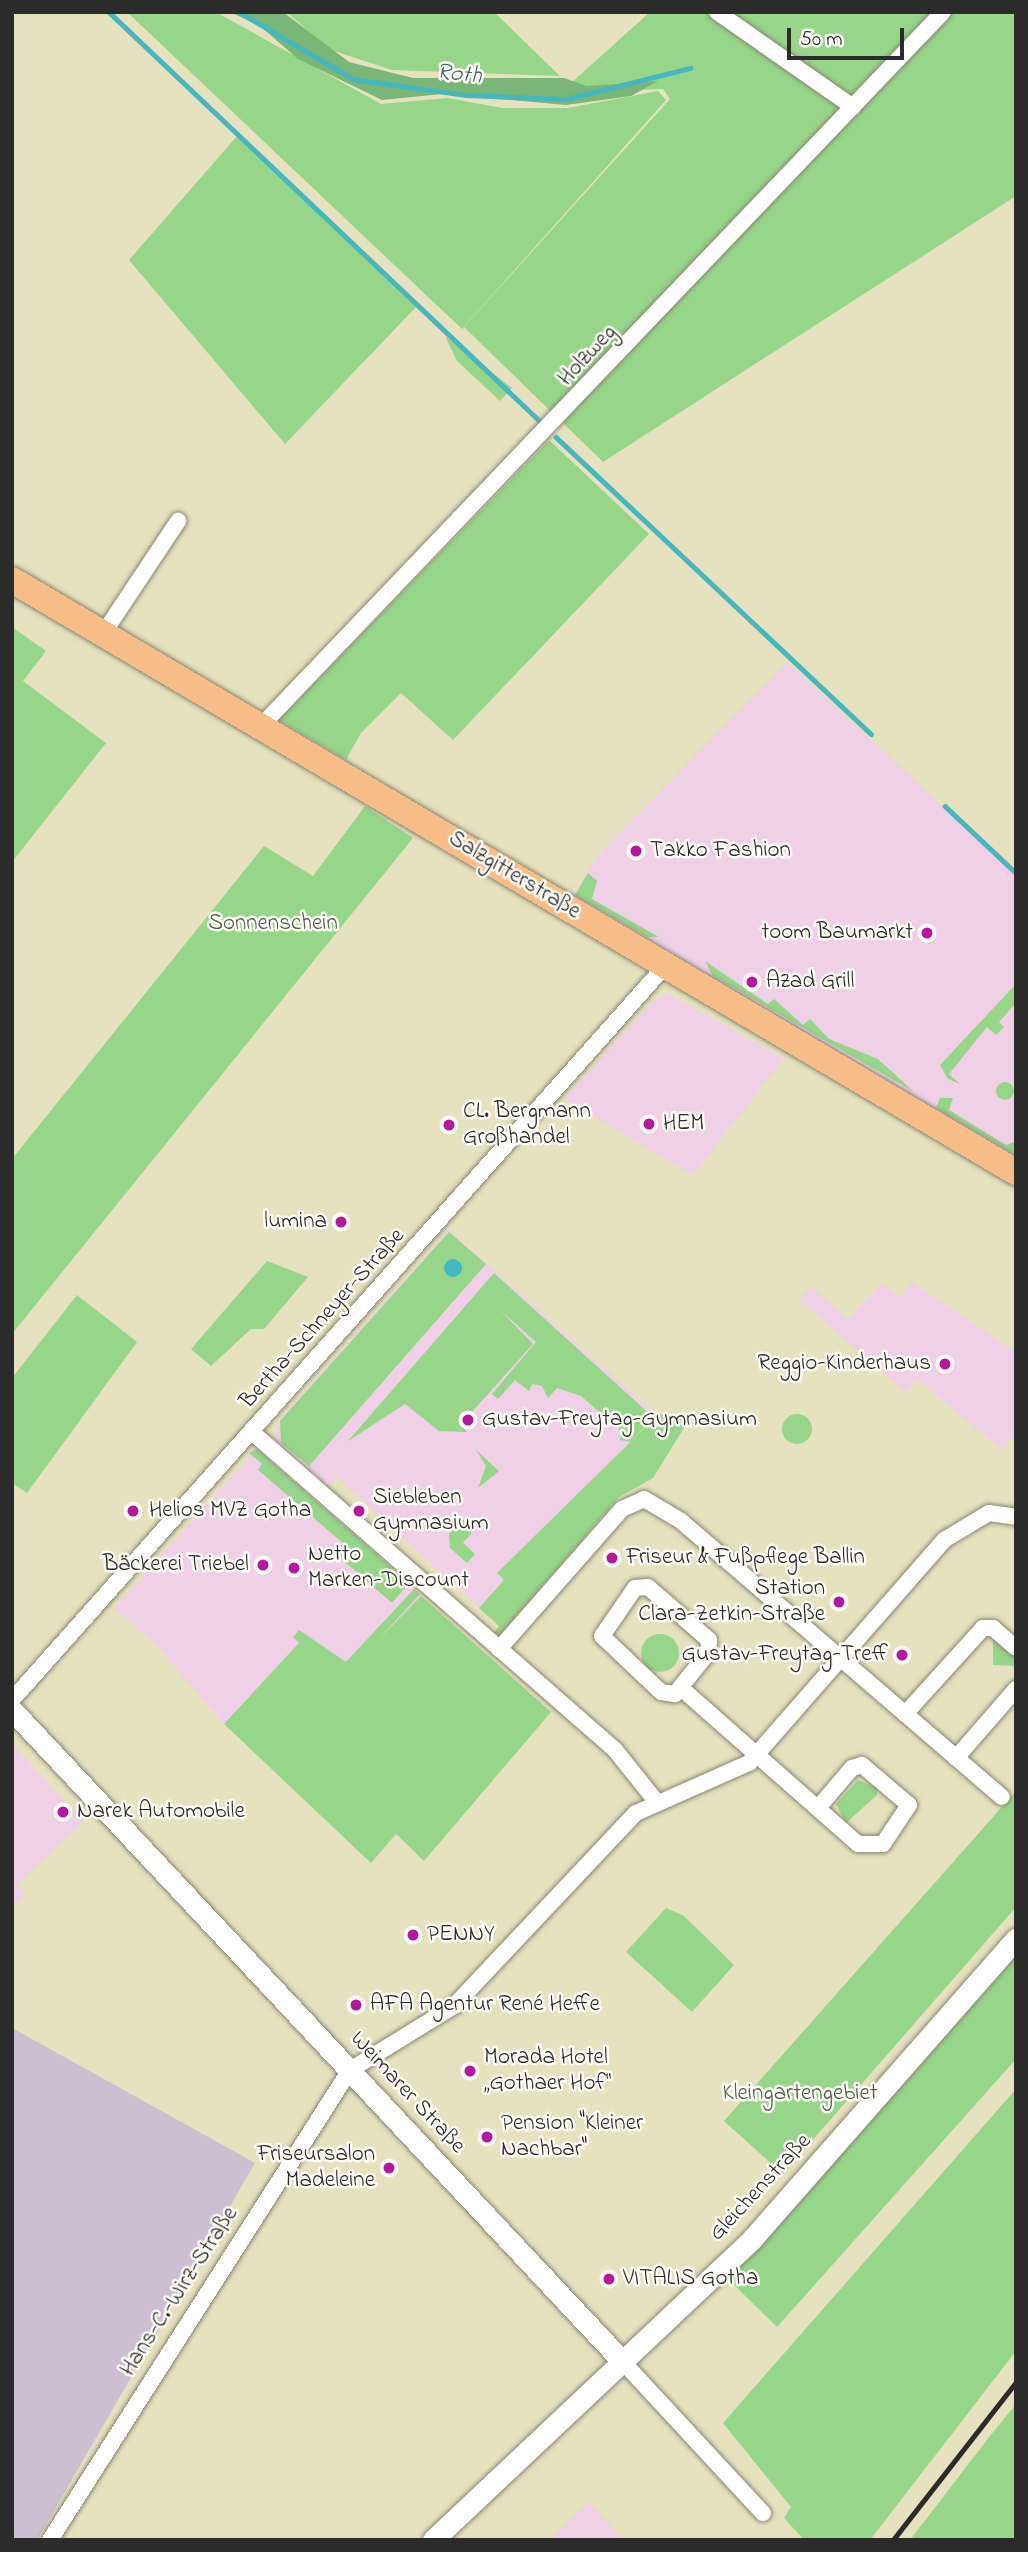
<!DOCTYPE html>
<html>
<head>
<meta charset="utf-8">
<style>
	body { margin:0 }
	#map { position:relative; width:1028px; height:2552px; overflow:hidden; background:#e6e1be; font-family:"Indie Flower",sans-serif }
	div>[style] { position:absolute }
	[style*='--x'] { left:calc(var(--x)*1px); top:calc(var(--y)*1px); width:calc(var(--w)*1px); rotate:calc(var(--a)*1deg) }
	.built>* { inset:0; background:#efd0e6 }
	.industrial>* { inset:0; background:#cdbed2 }
	.green>* { inset:0; background:#97d58b }
	.round { border-radius:50% }
	.forest>* { inset:0; background:#79b677 }
	.water>* { inset:0; background:#47b7bf }
	.stream>* { height:4.5px; margin:-2.25px; padding:0 2.25px; transform-origin:2.25px; border-radius:2.25px; background:#47b7bf }
	.roads { filter:drop-shadow(0 0 2px #888674) drop-shadow(0 0 2px #888674) }
	.minor>* { height:16px; margin:-8px; padding:0 8px; transform-origin:8px; border-radius:8px; background:#fff }
	.tertiary>* { height:21px; margin:-10.5px; padding:0 10.5px; transform-origin:10.5px; border-radius:10.5px; background:#fff }
	.primary>* { height:26px; margin:-13px; padding:0 13px; transform-origin:13px; border-radius:13px; background:#f7bd88 }
	.rail>* { height:4.5px; margin:-2.25px; padding:0 2.25px; transform-origin:2.25px; border-radius:2.25px; background:#2b2b2b }
	.dots>* { width:19px; height:19px; translate:-50% -50%; box-sizing:border-box; border:4px solid #fdfcf7; border-radius:50% }
	span { translate:-50% -50%; white-space:nowrap; text-align:center; line-height:1.15; -webkit-text-stroke:5px #fdfcf7; paint-order:stroke }
	.street-label { font-size:23px; color:#2b2b2b }
	.poi-label { font-size:23px; color:#2b2b2b }
	.left { translate:0 -50%; text-align:left }
	.right { translate:-100% -50%; text-align:right }
	.park-label { font-size:23px; color:#4b5e48 }
	.water-label { font-size:24px; color:#366366; font-style:italic }
	.frame { position:absolute; inset:0; border:14px solid #2b2b2b; pointer-events:none }
	.scale { position:absolute; left:787px; top:28px; width:117px; height:32px; box-sizing:border-box; border:4px solid #2b2b2b; border-top:0; padding-left:9px; font-size:21px; line-height:24px; white-space:nowrap; color:#2b2b2b; -webkit-text-stroke:5px #fdfcf7; paint-order:stroke }
</style>
</head>
<body>
<div id="map">
	<div class="built">
		<div style="clip-path:polygon(787px 662px,1016px 874px,1016px 1162px,571px 899px,598px 855px)"></div>
		<div style="clip-path:polygon(667px 993px,784px 1058px,693px 1175px,564px 1099px,650px 1004px)"></div>
		<div style="clip-path:polygon(449px 1230px,658px 1416px,483px 1612px,337px 1477px,327px 1487px,276px 1440px,277px 1423px)"></div>
		<div style="clip-path:polygon(912px 1282px,1012px 1350px,1016px 1346px,1016px 1433px,1002px 1450px,917px 1379px,906px 1392px,799px 1300px,811px 1287px,848px 1319px,881px 1284px,900px 1297px)"></div>
		<div style="clip-path:polygon(257px 1449px,421px 1596px,340px 1680px,299px 1643px,224px 1724px,155px 1644px,114px 1608px)"></div>
		<div style="clip-path:polygon(12px 1744px,84px 1822px,17px 1884px,25px 1895px,12px 1907px)"></div>
		<div style="clip-path:polygon(589px 2502px,623px 2540px,550px 2540px)"></div>
	</div>
	<div class="industrial">
		<div style="clip-path:polygon(12px 2028px,255px 2163px,37px 2540px,12px 2540px)"></div>
	</div>
	<div class="green">
		<div style="clip-path:polygon(127px 12px,216px 12px,381px 104px,448px 98px,502px 108px,568px 108px,658px 91px,666px 100px,462px 329px)"></div>
		<div style="clip-path:polygon(287px 12px,494px 12px,560px 76px,392px 70px,328px 49px)"></div>
		<div style="clip-path:polygon(650px 12px,1016px 12px,1016px 196px,603px 462px,464px 327px,670px 99px,663px 89px,560px 93px)"></div>
		<div style="clip-path:polygon(238px 135px,416px 307px,285px 444px,129px 260px)"></div>
		<div style="clip-path:polygon(445px 336px,512px 388px,500px 401px,457px 361px)"></div>
		<div style="clip-path:polygon(549px 440px,649px 534px,471px 721px,453px 740px,401px 693px,361px 733px,346px 760px,279px 720px)"></div>
		<div style="clip-path:polygon(12px 627px,46px 651px,23px 681px,106px 743px,12px 862px)"></div>
		<div style="clip-path:polygon(365px 806px,413px 838px,12px 1334px,12px 1159px,264px 846px,313px 876px)"></div>
		<div style="clip-path:polygon(588px 873px,597px 881px,592px 899px,659px 937px,647px 937px,575px 895px)"></div>
		<div style="clip-path:polygon(705px 961px,768px 1004px,774px 999px,803px 1025px,810px 1019px,829px 1039px,878px 1059px,913px 1091px,713px 976px)"></div>
		<div style="clip-path:polygon(1016px 984px,1016px 1003px,999px 1022px,1004px 1027px,996px 1035px,987px 1027px,949px 1074px,960px 1084px,948px 1079px,940px 1065px)"></div>
		<div class="round" style="left:996px;top:1082px;width:18px;height:18px"></div>
		<div style="clip-path:polygon(940px 1098px,953px 1098px,949px 1110px,1006px 1145px,1016px 1141px,1016px 1155px,936px 1108px)"></div>
		<div style="clip-path:polygon(449px 1232px,486px 1264px,309px 1466px,281px 1443px,280px 1421px)"></div>
		<div style="clip-path:polygon(267px 1261px,308px 1277px,264px 1329px,251px 1329px,211px 1366px,191px 1349px)"></div>
		<div style="clip-path:polygon(494px 1273px,653px 1417px,631px 1442px,620px 1440px,620px 1430px,581px 1396px,557px 1388px,548px 1398px,542px 1386px,532px 1384px,529px 1391px,515px 1380px,498px 1399px,492px 1394px,536px 1342px,500px 1310px,533px 1344px,462px 1423px,467px 1432px,439px 1431px,405px 1404px,348px 1441px)"></div>
		<div style="clip-path:polygon(77px 1295px,137px 1342px,27px 1493px,12px 1483px,12px 1378px)"></div>
		<div style="clip-path:polygon(659px 1414px,690px 1418px,653px 1478px,619px 1497px,501px 1634px,492px 1635px,499px 1626px,479px 1608px,504px 1580px,497px 1573px)"></div>
		<div class="round" style="left:782px;top:1414px;width:30px;height:30px"></div>
		<div style="clip-path:polygon(257px 1449px,409px 1583px,392px 1603px,337px 1555px,345px 1545px,258px 1470px,262px 1464px,249px 1453px)"></div>
		<div style="clip-path:polygon(476px 1450px,499px 1471px,478px 1488px,486px 1466px)"></div>
		<div style="clip-path:polygon(462px 1519px,476px 1528px,463px 1543px,475px 1554px,467px 1563px,450px 1548px,449px 1534px)"></div>
		<div style="clip-path:polygon(414px 1589px,420px 1594px,376px 1642px,421px 1596px,551px 1712px,424px 1861px,396px 1834px,371px 1863px,224px 1724px,299px 1643px,293px 1637px,299px 1630px,346px 1662px)"></div>
		<div class="round" style="left:641px;top:1634px;width:38px;height:38px"></div>
		<div style="clip-path:polygon(993px 1638px,1016px 1657px,1016px 1666px,993px 1665px)"></div>
		<div style="clip-path:polygon(858px 1780px,877px 1788px,877px 1795px,846px 1823px,836px 1804px)"></div>
		<div style="clip-path:polygon(1016px 1791px,1016px 1907px,783px 2174px,724px 2121px)"></div>
		<div style="clip-path:polygon(666px 1908px,684px 1916px,734px 1965px,692px 2012px,626px 1952px)"></div>
		<div style="clip-path:polygon(1016px 1953px,1016px 2059px,777px 2327px,728px 2279px)"></div>
		<div style="clip-path:polygon(1016px 2089px,1016px 2351px,870px 2540px,804px 2540px,784px 2518px,791px 2507px,723px 2423px)"></div>
		<div style="clip-path:polygon(1016px 2404px,1016px 2540px,910px 2540px,990px 2436px)"></div>
	</div>
	<div class="forest">
		<div style="clip-path:polygon(230px 12px,283px 12px,349px 62px,413px 78px,564px 78px,587px 86px,658px 81px,631px 96px,566px 105px,442px 94px,382px 100px,298px 59px,260px 26px)"></div>
	</div>
	<div class="water">
		<div class="round" style="left:444px;top:1259px;width:18px;height:18px"></div>
	</div>
	<div class="stream">
		<div style="--x:109;--y:12;--w:598;--a:43.51"></div>
		<div style="--x:239;--y:12;--w:132;--a:30.4"></div>
		<div style="--x:353;--y:79;--w:114;--a:8.1"></div>
		<div style="--x:466;--y:95;--w:100;--a:2.3"></div>
		<div style="--x:566;--y:99;--w:128;--a:-14"></div>
		<div style="--x:556;--y:437;--w:433;--a:43.3"></div>
		<div style="--x:945;--y:806;--w:98;--a:43.3"></div>
	</div>
	<div class="roads">
		<div class="minor">
			<div style="--x:717;--y:12;--w:166;--a:34.9"></div>
			<div style="--x:103;--y:634;--w:136;--a:-56.4"></div>
			<div style="--x:261;--y:726;--w:987;--a:-46.31"></div>
			<div style="--x:252;--y:1432;--w:483;--a:41.2"></div>
			<div style="--x:615;--y:1750;--w:65;--a:51.2"></div>
			<div style="--x:648;--y:1587;--w:81;--a:41"></div>
			<div style="--x:709;--y:1640;--w:13;--a:94"></div>
			<div style="--x:708;--y:1653;--w:53;--a:128.8"></div>
			<div style="--x:675;--y:1694;--w:14;--a:-172"></div>
			<div style="--x:661;--y:1692;--w:81;--a:-136.5"></div>
			<div style="--x:602;--y:1636;--w:58;--a:-55.5"></div>
			<div style="--x:635;--y:1588;--w:13;--a:-4"></div>
			<div style="--x:499;--y:1649;--w:186;--a:-48.7"></div>
			<div style="--x:622;--y:1509;--w:24;--a:-24"></div>
			<div style="--x:644;--y:1499;--w:43;--a:30.7"></div>
			<div style="--x:681;--y:1521;--w:423;--a:40.7"></div>
			<div style="--x:681;--y:1688;--w:236;--a:41.4"></div>
			<div style="--x:858;--y:1844;--w:25;--a:0"></div>
			<div style="--x:883;--y:1844;--w:47;--a:-56.3"></div>
			<div style="--x:909;--y:1805;--w:62;--a:-139.6"></div>
			<div style="--x:862;--y:1765;--w:10;--a:163"></div>
			<div style="--x:852;--y:1768;--w:52;--a:130.4"></div>
			<div style="--x:12;--y:1700;--w:982;--a:-48.34"></div>
			<div style="--x:905;--y:1714;--w:116;--a:-47.8"></div>
			<div style="--x:983;--y:1628;--w:10;--a:0"></div>
			<div style="--x:993;--y:1628;--w:30;--a:41"></div>
			<div style="--x:956;--y:1758;--w:91;--a:-49"></div>
			<div style="--x:623;--y:2362;--w:206;--a:47.2"></div>
			<div style="--x:50;--y:2540;--w:558;--a:-57.45"></div>
			<div style="--x:350;--y:2070;--w:122;--a:-31.6"></div>
			<div style="--x:454;--y:2006;--w:265;--a:-46.7"></div>
			<div style="--x:636;--y:1813;--w:124;--a:-23.9"></div>
			<div style="--x:749;--y:1763;--w:296;--a:-48.8"></div>
			<div style="--x:944;--y:1540;--w:52;--a:-31"></div>
			<div style="--x:989;--y:1513;--w:27;--a:8"></div>
		</div>
		<div class="tertiary">
			<div style="--x:12;--y:1710;--w:894;--a:46.86"></div>
			<div style="--x:433;--y:2540;--w:439;--a:-43.3"></div>
			<div style="--x:752;--y:2239;--w:400;--a:-48.7"></div>
		</div>
		<div class="primary">
			<div style="--x:12;--y:580;--w:1166;--a:30.53"></div>
		</div>
	</div>
	<div class="rail">
		<div style="--x:893;--y:2540;--w:200;--a:-52.1"></div>
	</div>
	<div class="dots">
		<div style="left:636px;top:851px;background:#b5179e"></div>
		<div style="left:927px;top:933px;background:#b5179e"></div>
		<div style="left:752px;top:982px;background:#b5179e"></div>
		<div style="left:649px;top:1124px;background:#b5179e"></div>
		<div style="left:449px;top:1125px;background:#b5179e"></div>
		<div style="left:341px;top:1222px;background:#b5179e"></div>
		<div style="left:945px;top:1364px;background:#b5179e"></div>
		<div style="left:468px;top:1420px;background:#b5179e"></div>
		<div style="left:133px;top:1511px;background:#b5179e"></div>
		<div style="left:359px;top:1511px;background:#b5179e"></div>
		<div style="left:612px;top:1558px;background:#b5179e"></div>
		<div style="left:263px;top:1565px;background:#b5179e"></div>
		<div style="left:294px;top:1568px;background:#b5179e"></div>
		<div style="left:839px;top:1602px;background:#b5179e"></div>
		<div style="left:902px;top:1655px;background:#b5179e"></div>
		<div style="left:63px;top:1812px;background:#b5179e"></div>
		<div style="left:413px;top:1935px;background:#b5179e"></div>
		<div style="left:356px;top:2005px;background:#b5179e"></div>
		<div style="left:470px;top:2071px;background:#b5179e"></div>
		<div style="left:487px;top:2137px;background:#b5179e"></div>
		<div style="left:389px;top:2168px;background:#b5179e"></div>
		<div style="left:609px;top:2279px;background:#b5179e"></div>
	</div>
	<div class="street-label">
		<span style="left:588px;top:356px;rotate:-47deg">Holzweg</span>
		<span style="left:514px;top:876px;rotate:31deg">Salzgitterstraße</span>
		<span style="left:323px;top:1319px;rotate:-48deg">Bertha-Schneyer-Straße</span>
		<span style="left:407px;top:2093px;rotate:47deg">Weimarer Straße</span>
		<span style="left:761px;top:2188px;rotate:-47deg">Gleichenstraße</span>
		<span style="left:180px;top:2292px;rotate:-57deg">Hans-C.-Wirz-Straße</span>
	</div>
	<div class="poi-label">
		<span class="left" style="left:650px;top:851px">Takko Fashion</span>
		<span class="right" style="left:913px;top:933px">toom Baumarkt</span>
		<span class="left" style="left:766px;top:982px">Azad Grill</span>
		<span class="left" style="left:463px;top:1125px">CL. Bergmann<br>Großhandel</span>
		<span class="left" style="left:663px;top:1124px">HEM</span>
		<span class="right" style="left:327px;top:1222px">lumina</span>
		<span class="right" style="left:931px;top:1364px">Reggio-Kinderhaus</span>
		<span class="left" style="left:482px;top:1420px">Gustav-Freytag-Gymnasium</span>
		<span class="left" style="left:373px;top:1511px">Siebleben<br>Gymnasium</span>
		<span class="left" style="left:149px;top:1511px">Helios MVZ Gotha</span>
		<span class="left" style="left:308px;top:1568px">Netto<br>Marken-Discount</span>
		<span class="left" style="left:626px;top:1558px">Friseur &amp; Fußpflege Ballin</span>
		<span class="right" style="left:249px;top:1565px">Bäckerei Triebel</span>
		<span class="right" style="left:825px;top:1602px">Station<br>Clara-Zetkin-Straße</span>
		<span class="right" style="left:888px;top:1655px">Gustav-Freytag-Treff</span>
		<span class="left" style="left:77px;top:1812px">Narek Automobile</span>
		<span class="left" style="left:427px;top:1935px">PENNY</span>
		<span class="left" style="left:370px;top:2005px">AFA Agentur René Heffe</span>
		<span class="left" style="left:484px;top:2071px">Morada Hotel<br>„Gothaer Hof“</span>
		<span class="left" style="left:501px;top:2137px">Pension "Kleiner<br>Nachbar"</span>
		<span class="right" style="left:375px;top:2168px">Friseursalon<br>Madeleine</span>
		<span class="left" style="left:623px;top:2279px">VITALIS Gotha</span>
	</div>
	<div class="park-label">
		<span style="left:273px;top:924px">Sonnenschein</span>
		<span style="left:800px;top:2094px">Kleingartengebiet</span>
	</div>
	<div class="water-label">
		<span style="left:459px;top:75px;rotate:6deg">Roth</span>
	</div>
	<div class="frame"></div>
	<div class="scale">50 m</div>
</div>
</body>
</html>
